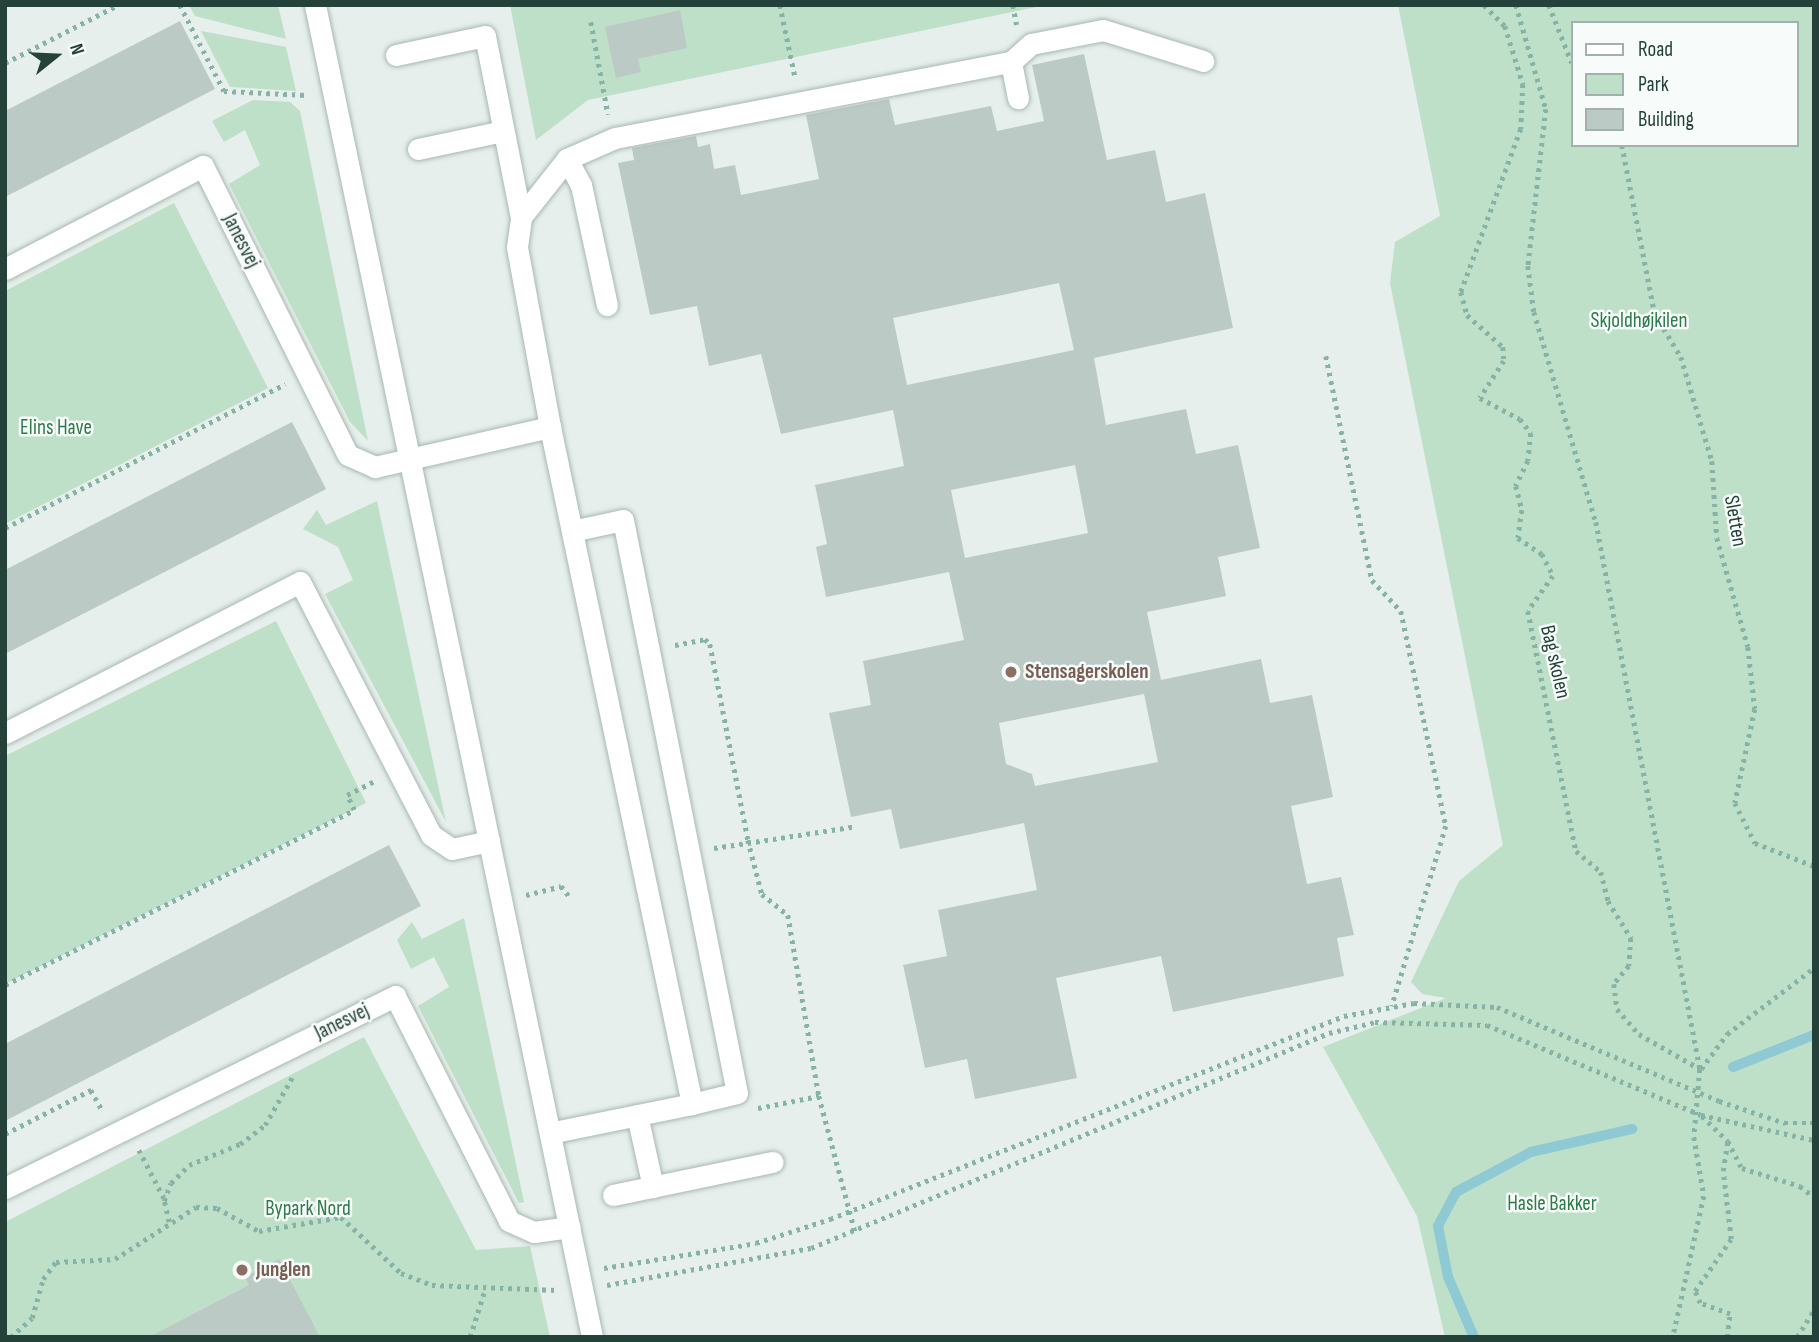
<!DOCTYPE html>
<html>
<head>
<meta charset="utf-8">
<style>
	body { margin:0 }
	#map { position:relative; width:1819px; height:1342px; overflow:hidden; background:#e6efeb; font-family:"Sofia Sans Condensed",sans-serif }
	div>[style] { position:absolute }
	[style*='--x'] { left:calc(var(--x)*1px); top:calc(var(--y)*1px); width:calc(var(--w)*1px); rotate:calc(var(--a)*1deg) }
	.green>* { inset:0; background:#bfe0c8 }
	.stream>* { height:10px; margin:-5px; padding:0 5px; transform-origin:5px; border-radius:5px; background:#8ec9d4 }
	.building>* { inset:0; background:#bbcac4 }
	.path>* { height:4.5px; margin-top:-2.25px; transform-origin:0; background:repeating-linear-gradient(90deg,#86b3a5 0 3.5px,transparent 0 8.5px) }
	.roads { filter:drop-shadow(0 0 2px #a8b8b2) drop-shadow(0 0 2px #a8b8b2) }
	.minor>* { height:21px; margin:-10.5px; padding:0 10.5px; transform-origin:10.5px; border-radius:10.5px; background:#fff }
	.dots>* { width:19px; height:19px; translate:-50% -50%; box-sizing:border-box; border:4px solid #f7fbf9; border-radius:50% }
	span { translate:-50% -50%; white-space:nowrap; text-align:center; line-height:1.15; -webkit-text-stroke:5px #f7fbf9; paint-order:stroke }
	.street-label { font-size:21px; color:#24423a }
	.park-label { font-size:21px; color:#2d7a4b }
	.education-label { font-size:21px; color:#785e54; font-weight:700 }
	.left { translate:0 -50%; text-align:left }
	.frame { position:absolute; inset:0; border:7px solid #24423a; pointer-events:none }
	.legend { position:absolute; left:1571px; top:21px; width:228px; height:126px; box-sizing:border-box; background:#f7fbf9; border:2px solid #a3b1ad; margin:0; padding:9px 12px; list-style:none; font-size:21px; color:#24423a }
	.legend li { display:flex; align-items:center; gap:14px; height:35px }
	.legend b { width:35px; border:2px solid #a3b1ad }
	.north { position:absolute; left:21px; top:21px; width:70px; height:70px; -webkit-text-stroke:5px #f7fbf9; paint-order:stroke; rotate:72deg; font-size:19px; font-weight:700; line-height:28px; text-align:center; color:#24423a }
	.north::after { content:''; display:block; margin:auto; width:24px; height:32px; background:#24423a; clip-path:polygon(50% 0,100% 100%,50% 72%,0 100%) }
</style>
</head>
<body>
<div id="map">
	<div class="green">
		<div style="clip-path:polygon(189px 5px,278px 5px,286px 39px,195px 16px)"></div>
		<div style="clip-path:polygon(510px 5px,1046px 5px,588px 100px,536px 140px)"></div>
		<div style="clip-path:polygon(evenodd,1398px 5px,1814px 5px,1814px 1337px,1445px 1337px,1417px 1216px,1323px 1047px,1446px 998px,1422px 994px,1411px 982px,1459px 881px,1503px 845px,1390px 283px,1395px 242px,1440px 216px,1398px 5px,1572px 23px,1796px 23px,1796px 145px,1572px 145px,1572px 23px)"></div>
		<div style="clip-path:polygon(201px 31px,286px 47px,296px 91px,230px 87px)"></div>
		<div style="clip-path:polygon(253px 100px,290px 102px,300px 111px,368px 441px,350px 422px,229px 184px,260px 165px,245px 130px,224px 142px,212px 121px)"></div>
		<div style="clip-path:polygon(174px 203px,268px 388px,5px 524px,5px 291px)"></div>
		<div style="clip-path:polygon(377px 501px,446px 822px,325px 594px,353px 580px,338px 547px,303px 529px,317px 510px,326px 525px)"></div>
		<div style="clip-path:polygon(276px 621px,366px 803px,5px 984px,5px 756px)"></div>
		<div style="clip-path:polygon(464px 918px,524px 1202px,519px 1203px,418px 1006px,449px 987px,434px 957px,411px 969px,397px 940px,412px 922px,422px 939px)"></div>
		<div style="clip-path:polygon(364px 1037px,476px 1250px,530px 1246px,550px 1337px,5px 1337px,5px 1222px)"></div>
	</div>
	<div class="stream">
		<div style="--x:1733;--y:1067;--w:87;--a:-21.6"></div>
		<div style="--x:1474;--y:1337;--w:65;--a:-113.4"></div>
		<div style="--x:1448;--y:1277;--w:52;--a:-101.1"></div>
		<div style="--x:1438;--y:1226;--w:38;--a:-62"></div>
		<div style="--x:1456;--y:1192;--w:85;--a:-28.1"></div>
		<div style="--x:1531;--y:1152;--w:104;--a:-12.8"></div>
	</div>
	<div class="building">
		<div style="clip-path:polygon(680px 10px,687px 48px,638px 59px,641px 72px,616px 78px,605px 27px)"></div>
		<div style="clip-path:polygon(180px 21px,215px 89px,5px 197px,5px 111px)"></div>
		<div style="clip-path:polygon(evenodd,1084px 54px,1107px 160px,1155px 150px,1166px 202px,1205px 193px,1233px 328px,1094px 358px,1106px 425px,1186px 409px,1196px 454px,1238px 445px,1260px 548px,1218px 557px,1226px 596px,1147px 612px,1161px 680px,1261px 659px,1270px 703px,1312px 695px,1333px 797px,1291px 806px,1307px 884px,1341px 877px,1354px 935px,1337px 938px,1344px 976px,1173px 1012px,1161px 956px,1056px 978px,1077px 1078px,975px 1099px,967px 1059px,925px 1068px,903px 965px,947px 956px,938px 910px,1037px 890px,1024px 823px,900px 849px,891px 809px,851px 817px,829px 713px,871px 705px,863px 661px,964px 640px,949px 572px,826px 597px,816px 547px,827px 544px,815px 485px,904px 466px,893px 410px,781px 434px,761px 354px,709px 366px,697px 306px,650px 315px,618px 163px,634px 160px,632px 148px,696px 136px,698px 147px,710px 144px,714px 169px,735px 165px,741px 195px,819px 179px,806px 115px,889px 99px,895px 125px,991px 106px,997px 131px,1044px 121px,1032px 65px,1084px 54px,1059px 283px,1074px 350px,907px 385px,893px 318px,1059px 283px,1084px 54px,1075px 465px,1088px 533px,965px 558px,951px 490px,1075px 465px,1084px 54px,1144px 694px,1158px 762px,1035px 786px,1032px 774px,1006px 764px,999px 723px,1144px 694px)"></div>
		<div style="clip-path:polygon(292px 422px,326px 489px,5px 654px,5px 570px)"></div>
		<div style="clip-path:polygon(389px 845px,421px 906px,5px 1121px,5px 1044px)"></div>
		<div style="clip-path:polygon(279px 1259px,320px 1337px,149px 1337px,249px 1285px,245px 1277px)"></div>
	</div>
	<div class="path">
		<div style="--x:180;--y:5;--w:97;--a:62.9"></div>
		<div style="--x:224;--y:91;--w:83;--a:2.8"></div>
		<div style="--x:780;--y:5;--w:73;--a:78.1"></div>
		<div style="--x:1013;--y:5;--w:20;--a:79"></div>
		<div style="--x:1484;--y:5;--w:30;--a:45"></div>
		<div style="--x:1505;--y:26;--w:61;--a:72.8"></div>
		<div style="--x:1523;--y:84;--w:45;--a:92.5"></div>
		<div style="--x:1521;--y:129;--w:174;--a:110.2"></div>
		<div style="--x:1461;--y:292;--w:24;--a:75"></div>
		<div style="--x:1467;--y:315;--w:48;--a:41.6"></div>
		<div style="--x:1503;--y:347;--w:14;--a:86"></div>
		<div style="--x:1504;--y:361;--w:44;--a:123"></div>
		<div style="--x:1480;--y:398;--w:45;--a:27.7"></div>
		<div style="--x:1520;--y:419;--w:18;--a:52"></div>
		<div style="--x:1531;--y:433;--w:28;--a:96"></div>
		<div style="--x:1528;--y:461;--w:28;--a:116"></div>
		<div style="--x:1516;--y:486;--w:25;--a:76"></div>
		<div style="--x:1522;--y:510;--w:28;--a:98"></div>
		<div style="--x:1518;--y:538;--w:29;--a:34"></div>
		<div style="--x:1542;--y:554;--w:25;--a:63"></div>
		<div style="--x:1553;--y:576;--w:43;--a:125.5"></div>
		<div style="--x:1528;--y:611;--w:245;--a:78.7"></div>
		<div style="--x:1576;--y:851;--w:33;--a:40"></div>
		<div style="--x:1601;--y:872;--w:30;--a:76"></div>
		<div style="--x:1608;--y:901;--w:44;--a:58.1"></div>
		<div style="--x:1631;--y:938;--w:28;--a:94"></div>
		<div style="--x:1629;--y:966;--w:23;--a:130"></div>
		<div style="--x:1614;--y:984;--w:25;--a:83"></div>
		<div style="--x:1617;--y:1009;--w:33;--a:49"></div>
		<div style="--x:1639;--y:1034;--w:70;--a:29.8"></div>
		<div style="--x:1516;--y:5;--w:108;--a:73.9"></div>
		<div style="--x:1546;--y:109;--w:158;--a:96.5"></div>
		<div style="--x:1528;--y:266;--w:46;--a:82.6"></div>
		<div style="--x:1534;--y:312;--w:219;--a:73.6"></div>
		<div style="--x:1596;--y:522;--w:557;--a:79.23"></div>
		<div style="--x:1700;--y:1069;--w:68;--a:95"></div>
		<div style="--x:1694;--y:1137;--w:60;--a:80.4"></div>
		<div style="--x:1704;--y:1196;--w:144;--a:102.4"></div>
		<div style="--x:1549;--y:5;--w:62;--a:68.4"></div>
		<div style="--x:591;--y:22;--w:94;--a:79.5"></div>
		<div style="--x:5;--y:63;--w:127;--a:-27.2"></div>
		<div style="--x:1622;--y:145;--w:172;--a:79"></div>
		<div style="--x:1655;--y:314;--w:50;--a:58.8"></div>
		<div style="--x:1681;--y:357;--w:109;--a:73.4"></div>
		<div style="--x:1712;--y:461;--w:77;--a:86.3"></div>
		<div style="--x:1717;--y:538;--w:113;--a:74.1"></div>
		<div style="--x:1748;--y:647;--w:62;--a:83.6"></div>
		<div style="--x:1755;--y:709;--w:96;--a:102"></div>
		<div style="--x:1735;--y:803;--w:45;--a:63.4"></div>
		<div style="--x:1755;--y:843;--w:63;--a:21.3"></div>
		<div style="--x:1326;--y:356;--w:229;--a:78.4"></div>
		<div style="--x:1372;--y:580;--w:42;--a:46.9"></div>
		<div style="--x:1401;--y:611;--w:220;--a:78.2"></div>
		<div style="--x:1446;--y:826;--w:188;--a:106.7"></div>
		<div style="--x:5;--y:528;--w:315;--a:-27.2"></div>
		<div style="--x:675;--y:645;--w:31;--a:-11"></div>
		<div style="--x:705;--y:639;--w:7;--a:45"></div>
		<div style="--x:710;--y:644;--w:200;--a:79"></div>
		<div style="--x:748;--y:840;--w:56;--a:75.5"></div>
		<div style="--x:762;--y:894;--w:33;--a:39"></div>
		<div style="--x:788;--y:915;--w:184;--a:80.3"></div>
		<div style="--x:819;--y:1096;--w:140;--a:75.1"></div>
		<div style="--x:714;--y:848;--w:140;--a:-8.7"></div>
		<div style="--x:526;--y:895;--w:36;--a:-14"></div>
		<div style="--x:561;--y:886;--w:13;--a:51"></div>
		<div style="--x:5;--y:985;--w:390;--a:-26.6"></div>
		<div style="--x:354;--y:810;--w:17;--a:-115"></div>
		<div style="--x:347;--y:795;--w:33;--a:-27"></div>
		<div style="--x:1701;--y:1069;--w:44;--a:-53.4"></div>
		<div style="--x:1727;--y:1034;--w:109;--a:-37.2"></div>
		<div style="--x:758;--y:1108;--w:62;--a:-11.1"></div>
		<div style="--x:1702;--y:1116;--w:36;--a:44"></div>
		<div style="--x:1728;--y:1141;--w:30;--a:63"></div>
		<div style="--x:1742;--y:1168;--w:61;--a:17.2"></div>
		<div style="--x:1800;--y:1186;--w:18;--a:38"></div>
		<div style="--x:5;--y:1134;--w:97;--a:-27.1"></div>
		<div style="--x:91;--y:1090;--w:25;--a:61"></div>
		<div style="--x:139;--y:1150;--w:54;--a:62.5"></div>
		<div style="--x:169;--y:1222;--w:22;--a:-103"></div>
		<div style="--x:164;--y:1201;--w:19;--a:-69"></div>
		<div style="--x:171;--y:1183;--w:25;--a:-45"></div>
		<div style="--x:189;--y:1165;--w:55;--a:-22.4"></div>
		<div style="--x:240;--y:1144;--w:31;--a:-37"></div>
		<div style="--x:265;--y:1125;--w:56;--a:-60.3"></div>
		<div style="--x:604;--y:1268;--w:154;--a:-9.3"></div>
		<div style="--x:756;--y:1243;--w:78;--a:-18"></div>
		<div style="--x:830;--y:1219;--w:553;--a:-21.55"></div>
		<div style="--x:1344;--y:1016;--w:71;--a:-10.5"></div>
		<div style="--x:1414;--y:1003;--w:83;--a:2.8"></div>
		<div style="--x:1497;--y:1007;--w:241;--a:22.9"></div>
		<div style="--x:1719;--y:1101;--w:70;--a:18.4"></div>
		<div style="--x:1785;--y:1123;--w:29;--a:0"></div>
		<div style="--x:607;--y:1285;--w:207;--a:-10.3"></div>
		<div style="--x:811;--y:1248;--w:561;--a:-22.54"></div>
		<div style="--x:1329;--y:1033;--w:47;--a:-13.4"></div>
		<div style="--x:1375;--y:1022;--w:112;--a:1.5"></div>
		<div style="--x:1487;--y:1025;--w:232;--a:22.8"></div>
		<div style="--x:1701;--y:1115;--w:116;--a:12.5"></div>
		<div style="--x:11;--y:1337;--w:28;--a:-42"></div>
		<div style="--x:32;--y:1318;--w:41;--a:-74.2"></div>
		<div style="--x:43;--y:1279;--w:21;--a:-53"></div>
		<div style="--x:56;--y:1262;--w:59;--a:-2.9"></div>
		<div style="--x:115;--y:1259;--w:96;--a:-32.7"></div>
		<div style="--x:196;--y:1207;--w:21;--a:3"></div>
		<div style="--x:217;--y:1208;--w:48;--a:28.7"></div>
		<div style="--x:259;--y:1231;--w:83;--a:-9.7"></div>
		<div style="--x:341;--y:1217;--w:82;--a:43"></div>
		<div style="--x:401;--y:1273;--w:33;--a:21"></div>
		<div style="--x:432;--y:1285;--w:124;--a:2.3"></div>
		<div style="--x:470;--y:1337;--w:50;--a:-72.6"></div>
		<div style="--x:1727;--y:1337;--w:23;--a:-83"></div>
		<div style="--x:1730;--y:1314;--w:32;--a:-160"></div>
		<div style="--x:1700;--y:1303;--w:13;--a:-113"></div>
		<div style="--x:1695;--y:1291;--w:63;--a:-55.3"></div>
		<div style="--x:1731;--y:1239;--w:68;--a:-96.7"></div>
		<div style="--x:1723;--y:1171;--w:30;--a:-81"></div>
		<div style="--x:1797;--y:1337;--w:32;--a:-58"></div>
	</div>
	<div class="roads">
		<div class="minor">
			<div style="--x:315;--y:5;--w:1360;--a:78.25"></div>
			<div style="--x:396;--y:55;--w:91;--a:-12.1"></div>
			<div style="--x:485;--y:36;--w:185;--a:78.8"></div>
			<div style="--x:1011;--y:62;--w:27;--a:-42"></div>
			<div style="--x:1031;--y:44;--w:73;--a:-11"></div>
			<div style="--x:1103;--y:30;--w:105;--a:17.2"></div>
			<div style="--x:418;--y:149;--w:87;--a:-12"></div>
			<div style="--x:567;--y:159;--w:30;--a:62"></div>
			<div style="--x:581;--y:185;--w:123;--a:77.8"></div>
			<div style="--x:5;--y:269;--w:223;--a:-27.5"></div>
			<div style="--x:203;--y:166;--w:323;--a:63.4"></div>
			<div style="--x:348;--y:455;--w:30;--a:24"></div>
			<div style="--x:375;--y:467;--w:180;--a:-12.9"></div>
			<div style="--x:550;--y:427;--w:692;--a:78.15"></div>
			<div style="--x:692;--y:1104;--w:145;--a:168.5"></div>
			<div style="--x:550;--y:427;--w:183;--a:-100.4"></div>
			<div style="--x:517;--y:247;--w:30;--a:-82"></div>
			<div style="--x:521;--y:217;--w:74;--a:-51.6"></div>
			<div style="--x:567;--y:159;--w:52;--a:-23.6"></div>
			<div style="--x:615;--y:138;--w:403;--a:-10.9"></div>
			<div style="--x:1011;--y:62;--w:37;--a:79"></div>
			<div style="--x:572;--y:531;--w:52;--a:-12.2"></div>
			<div style="--x:623;--y:520;--w:584;--a:78.75"></div>
			<div style="--x:737;--y:1093;--w:46;--a:166.3"></div>
			<div style="--x:5;--y:733;--w:331;--a:-27.1"></div>
			<div style="--x:300;--y:582;--w:285;--a:62.6"></div>
			<div style="--x:431;--y:835;--w:25;--a:34"></div>
			<div style="--x:452;--y:849;--w:38;--a:-12"></div>
			<div style="--x:637;--y:1115;--w:74;--a:77.5"></div>
			<div style="--x:5;--y:1188;--w:435;--a:-26.2"></div>
			<div style="--x:395;--y:996;--w:252;--a:63.1"></div>
			<div style="--x:509;--y:1221;--w:27;--a:24"></div>
			<div style="--x:534;--y:1232;--w:36;--a:-8"></div>
			<div style="--x:613;--y:1195;--w:163;--a:-11.7"></div>
		</div>
	</div>
	<div class="dots">
		<div style="left:1011px;top:672px;background:#8d6e63"></div>
		<div style="left:242px;top:1270px;background:#8d6e63"></div>
	</div>
	<div class="street-label">
		<span style="left:241px;top:241px;rotate:63deg">Janesvej</span>
		<span style="left:1735px;top:521px;rotate:80deg">Sletten</span>
		<span style="left:1555px;top:662px;rotate:77deg">Bag skolen</span>
		<span style="left:342px;top:1022px;rotate:-26deg">Janesvej</span>
	</div>
	<div class="park-label">
		<span style="left:1639px;top:321px">Skjoldhøjkilen</span>
		<span style="left:56px;top:428px">Elins Have</span>
		<span style="left:1552px;top:1204px">Hasle Bakker</span>
		<span style="left:308px;top:1209px">Bypark Nord</span>
	</div>
	<div class="education-label">
		<span class="left" style="left:1025px;top:672px">Stensagerskolen</span>
		<span class="left" style="left:256px;top:1270px">Junglen</span>
	</div>
	<div class="frame"></div>
	<ul class="legend">
	<li><b style="height:9px;background:#fff"></b>Road</li>
	<li><b style="height:19px;background:#bfe0c8"></b>Park</li>
	<li><b style="height:19px;background:#bbcac4"></b>Building</li>
	</ul>
	<div class="north">N</div>
</div>
</body>
</html>
